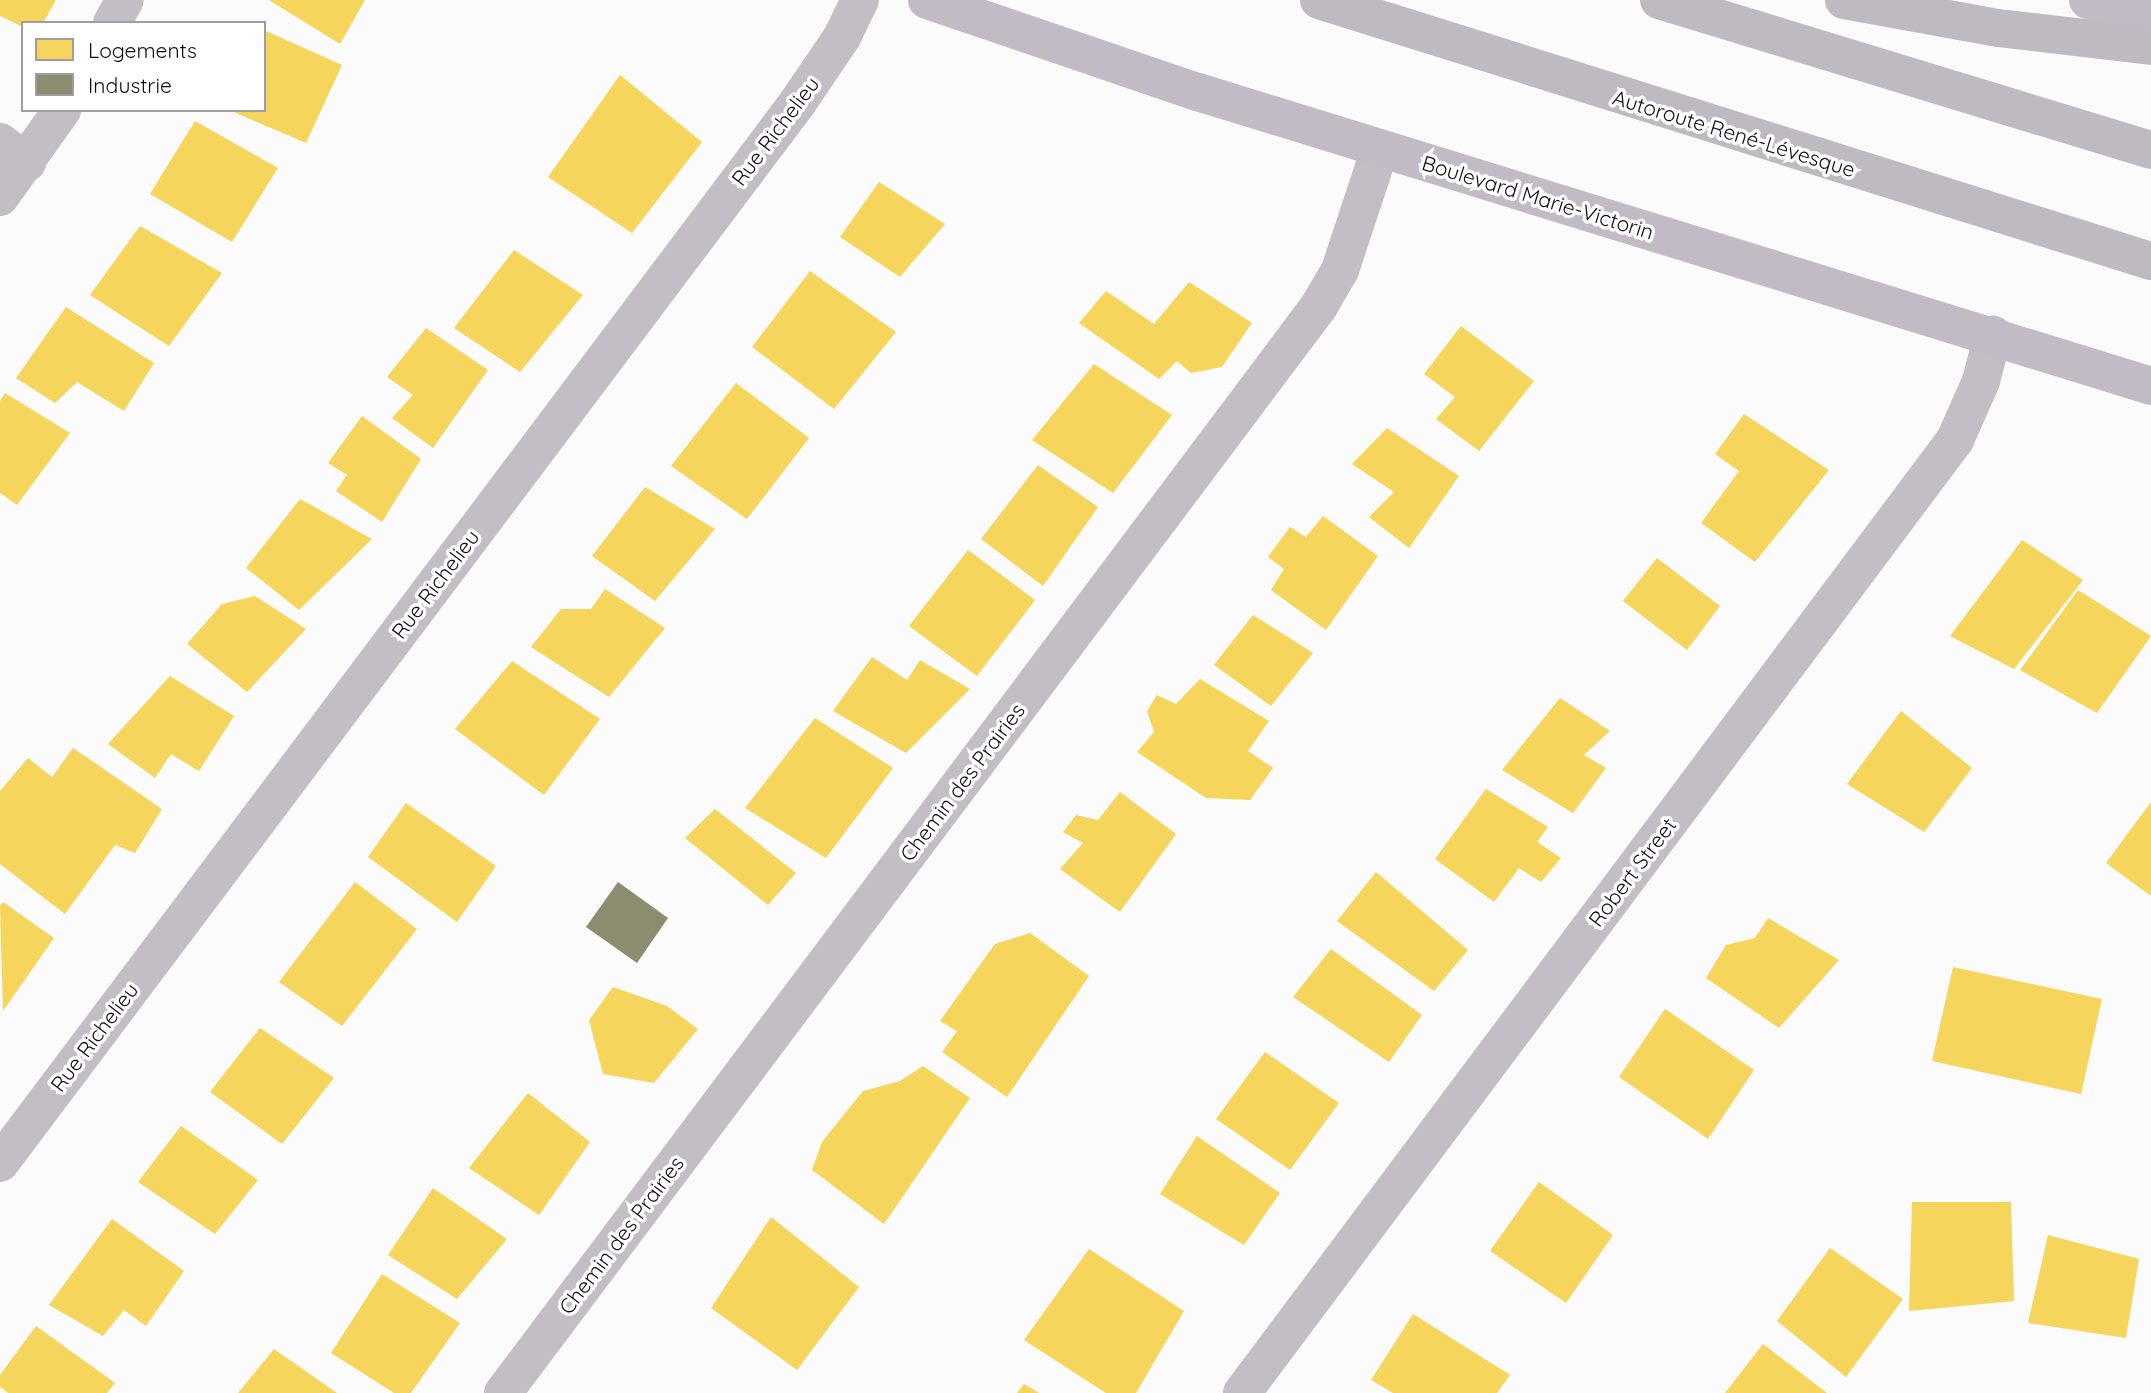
<!DOCTYPE html>
<html>
<head>
<meta charset="utf-8">
<style>
	body { margin:0 }
	#map { position:relative; width:2151px; height:1393px; overflow:hidden; background:#fbfbfb; font-family:Quicksand,sans-serif }
	div>[style] { position:absolute }
	[style*='--x'] { left:calc(var(--x)*1px); top:calc(var(--y)*1px); width:calc(var(--w)*1px); rotate:calc(var(--a)*1deg) }
	.homes>* { inset:0; background:#f6d55c }
	.industry>* { inset:0; background:#8c8c6e }
	.minor>* { height:38px; margin:-19px; padding:0 19px; transform-origin:19px; border-radius:19px; background:#c3bdc5 }
	.secondary>* { height:38px; margin:-19px; padding:0 19px; transform-origin:19px; border-radius:19px; background:#c2bbc5 }
	.motorway>* { height:38px; margin:-19px; padding:0 19px; transform-origin:19px; border-radius:19px; background:#bfb9c2 }
	span { translate:-50% -50%; white-space:nowrap; text-align:center; line-height:1.15; -webkit-text-stroke:7px #fff; paint-order:stroke }
	.street-label { font-size:21px; color:#110b14 }
	.legend { position:absolute; left:21px; top:21px; width:245px; height:91px; box-sizing:border-box; background:#fff; border:2px solid #a09da1; margin:0; padding:9px 12px; list-style:none; font-size:21px; color:#110b14 }
	.legend li { display:flex; align-items:center; gap:14px; height:35px }
	.legend b { width:35px; border:2px solid #a09da1 }
</style>
</head>
<body>
<div id="map">
	<div class="homes">
		<div style="clip-path:polygon(0 0,56px 0,43px 23px,23px 23px,23px 27px,0 16px)"></div>
		<div style="clip-path:polygon(269px 0,365px 0,340px 44px)"></div>
		<div style="clip-path:polygon(264px 30px,342px 65px,306px 143px,229px 110px,264px 110px)"></div>
		<div style="clip-path:polygon(620px 75px,702px 142px,632px 233px,548px 177px)"></div>
		<div style="clip-path:polygon(195px 121px,278px 168px,232px 242px,150px 194px)"></div>
		<div style="clip-path:polygon(879px 182px,945px 224px,900px 277px,840px 237px)"></div>
		<div style="clip-path:polygon(140px 226px,222px 273px,169px 346px,90px 295px)"></div>
		<div style="clip-path:polygon(514px 250px,583px 295px,520px 372px,454px 328px)"></div>
		<div style="clip-path:polygon(810px 271px,896px 332px,834px 409px,752px 347px)"></div>
		<div style="clip-path:polygon(1189px 282px,1252px 323px,1222px 367px,1191px 373px,1177px 361px,1159px 379px,1079px 323px,1106px 291px,1154px 324px)"></div>
		<div style="clip-path:polygon(66px 307px,154px 363px,124px 411px,77px 382px,55px 403px,16px 378px)"></div>
		<div style="clip-path:polygon(1461px 326px,1534px 381px,1479px 451px,1436px 419px,1455px 397px,1424px 374px)"></div>
		<div style="clip-path:polygon(426px 328px,488px 370px,433px 448px,392px 418px,413px 395px,387px 377px)"></div>
		<div style="clip-path:polygon(1094px 364px,1172px 415px,1113px 493px,1032px 440px)"></div>
		<div style="clip-path:polygon(736px 383px,809px 438px,747px 519px,671px 466px)"></div>
		<div style="clip-path:polygon(5px 393px,70px 433px,17px 505px,0 493px,0 401px)"></div>
		<div style="clip-path:polygon(1744px 414px,1829px 470px,1755px 562px,1701px 523px,1739px 471px,1715px 454px)"></div>
		<div style="clip-path:polygon(362px 416px,421px 459px,382px 522px,336px 491px,347px 475px,328px 463px)"></div>
		<div style="clip-path:polygon(1387px 428px,1459px 476px,1409px 548px,1369px 517px,1394px 492px,1352px 464px)"></div>
		<div style="clip-path:polygon(1038px 465px,1098px 507px,1043px 586px,981px 539px)"></div>
		<div style="clip-path:polygon(645px 487px,715px 529px,655px 601px,592px 556px)"></div>
		<div style="clip-path:polygon(300px 499px,372px 539px,299px 610px,246px 568px)"></div>
		<div style="clip-path:polygon(1323px 516px,1378px 556px,1326px 630px,1271px 590px,1284px 569px,1268px 557px,1290px 527px,1306px 537px)"></div>
		<div style="clip-path:polygon(2022px 540px,2083px 580px,2014px 669px,1950px 636px)"></div>
		<div style="clip-path:polygon(968px 550px,1035px 600px,977px 676px,909px 626px)"></div>
		<div style="clip-path:polygon(1657px 558px,1720px 606px,1687px 650px,1623px 601px)"></div>
		<div style="clip-path:polygon(605px 589px,665px 628px,609px 697px,531px 647px,561px 609px,591px 609px)"></div>
		<div style="clip-path:polygon(2078px 590px,2151px 636px,2097px 713px,2020px 670px)"></div>
		<div style="clip-path:polygon(255px 596px,306px 629px,247px 692px,187px 644px,222px 604px)"></div>
		<div style="clip-path:polygon(1253px 615px,1313px 653px,1271px 706px,1214px 665px)"></div>
		<div style="clip-path:polygon(872px 657px,907px 680px,920px 660px,970px 689px,906px 753px,833px 711px)"></div>
		<div style="clip-path:polygon(512px 661px,600px 719px,544px 795px,455px 729px)"></div>
		<div style="clip-path:polygon(170px 676px,234px 716px,199px 771px,171px 754px,155px 778px,108px 744px)"></div>
		<div style="clip-path:polygon(1200px 679px,1269px 721px,1248px 751px,1273px 768px,1250px 800px,1206px 798px,1137px 752px,1154px 732px,1147px 711px,1157px 695px,1176px 704px)"></div>
		<div style="clip-path:polygon(1560px 698px,1610px 731px,1584px 755px,1606px 768px,1573px 813px,1502px 770px)"></div>
		<div style="clip-path:polygon(1901px 711px,1972px 768px,1924px 832px,1847px 784px)"></div>
		<div style="clip-path:polygon(815px 718px,893px 768px,826px 858px,745px 808px)"></div>
		<div style="clip-path:polygon(73px 748px,162px 809px,135px 853px,115px 845px,65px 914px,0 864px,0 791px,28px 758px,52px 777px)"></div>
		<div style="clip-path:polygon(1486px 789px,1548px 827px,1537px 842px,1561px 858px,1541px 882px,1519px 868px,1494px 902px,1435px 859px)"></div>
		<div style="clip-path:polygon(1120px 792px,1176px 834px,1120px 912px,1060px 869px,1083px 843px,1063px 832px,1076px 815px,1098px 820px)"></div>
		<div style="clip-path:polygon(2151px 802px,2151px 896px,2106px 863px)"></div>
		<div style="clip-path:polygon(406px 803px,496px 866px,457px 922px,368px 857px)"></div>
		<div style="clip-path:polygon(715px 809px,796px 873px,768px 905px,685px 838px)"></div>
		<div style="clip-path:polygon(1376px 872px,1468px 950px,1434px 991px,1337px 921px)"></div>
		<div style="clip-path:polygon(355px 882px,417px 929px,342px 1026px,279px 982px)"></div>
		<div style="clip-path:polygon(3px 902px,54px 938px,3px 1011px,0 906px)"></div>
		<div style="clip-path:polygon(1768px 918px,1839px 960px,1779px 1028px,1706px 978px,1726px 945px,1755px 938px)"></div>
		<div style="clip-path:polygon(1030px 933px,1089px 976px,1007px 1097px,942px 1052px,957px 1031px,940px 1021px,995px 944px)"></div>
		<div style="clip-path:polygon(1331px 949px,1422px 1015px,1389px 1062px,1293px 997px)"></div>
		<div style="clip-path:polygon(1953px 967px,2102px 999px,2081px 1094px,1932px 1061px)"></div>
		<div style="clip-path:polygon(613px 987px,667px 1006px,698px 1029px,654px 1083px,603px 1074px,589px 1020px)"></div>
		<div style="clip-path:polygon(1665px 1009px,1754px 1070px,1708px 1139px,1619px 1077px)"></div>
		<div style="clip-path:polygon(260px 1028px,334px 1078px,282px 1144px,210px 1092px)"></div>
		<div style="clip-path:polygon(1265px 1052px,1339px 1103px,1290px 1170px,1216px 1119px)"></div>
		<div style="clip-path:polygon(923px 1066px,970px 1098px,884px 1224px,812px 1170px,822px 1142px,863px 1091px,900px 1081px)"></div>
		<div style="clip-path:polygon(528px 1093px,590px 1142px,539px 1215px,469px 1168px)"></div>
		<div style="clip-path:polygon(181px 1126px,258px 1180px,215px 1234px,138px 1182px)"></div>
		<div style="clip-path:polygon(1197px 1136px,1280px 1193px,1244px 1245px,1160px 1194px)"></div>
		<div style="clip-path:polygon(1539px 1182px,1613px 1235px,1566px 1303px,1490px 1251px)"></div>
		<div style="clip-path:polygon(433px 1188px,507px 1239px,457px 1299px,388px 1255px)"></div>
		<div style="clip-path:polygon(1912px 1202px,2011px 1202px,2014px 1301px,1909px 1311px)"></div>
		<div style="clip-path:polygon(771px 1217px,859px 1287px,797px 1370px,711px 1308px)"></div>
		<div style="clip-path:polygon(112px 1219px,184px 1271px,146px 1326px,124px 1310px,103px 1336px,49px 1305px)"></div>
		<div style="clip-path:polygon(2048px 1235px,2139px 1259px,2126px 1338px,2028px 1323px)"></div>
		<div style="clip-path:polygon(1830px 1248px,1903px 1299px,1846px 1377px,1777px 1321px)"></div>
		<div style="clip-path:polygon(1089px 1249px,1184px 1311px,1136px 1393px,1106px 1393px,1024px 1340px)"></div>
		<div style="clip-path:polygon(382px 1274px,460px 1323px,411px 1393px,394px 1393px,331px 1353px)"></div>
		<div style="clip-path:polygon(1413px 1314px,1510px 1375px,1497px 1393px,1393px 1393px,1371px 1380px)"></div>
		<div style="clip-path:polygon(36px 1326px,115px 1383px,107px 1393px,8px 1393px,0 1387px,0 1375px)"></div>
		<div style="clip-path:polygon(1763px 1344px,1827px 1393px,1725px 1393px)"></div>
		<div style="clip-path:polygon(274px 1349px,337px 1393px,238px 1393px)"></div>
		<div style="clip-path:polygon(1024px 1384px,1039px 1393px,1017px 1393px)"></div>
	</div>
	<div class="industry">
		<div style="clip-path:polygon(618px 882px,668px 918px,637px 963px,586px 927px)"></div>
	</div>
	<div class="minor">
		<div style="--x:112;--y:23;--w:26;--a:-61"></div>
		<div style="--x:0;--y:142;--w:34;--a:37"></div>
		<div style="--x:0;--y:197;--w:107;--a:-54.5"></div>
		<div style="--x:0;--y:1163;--w:1328;--a:-53.05"></div>
		<div style="--x:798;--y:102;--w:78;--a:-55.9"></div>
		<div style="--x:842;--y:37;--w:41;--a:-64.1"></div>
		<div style="--x:503;--y:1393;--w:1359;--a:-53.1"></div>
		<div style="--x:1319;--y:306;--w:42;--a:-59.7"></div>
		<div style="--x:1340;--y:270;--w:127;--a:-71.7"></div>
		<div style="--x:1242;--y:1393;--w:1190;--a:-53.2"></div>
		<div style="--x:1955;--y:440;--w:64;--a:-66.2"></div>
		<div style="--x:1981;--y:381;--w:48;--a:-75.4"></div>
	</div>
	<div class="secondary">
		<div style="--x:927;--y:0;--w:286;--a:18.8"></div>
		<div style="--x:1198;--y:92;--w:997;--a:17.14"></div>
		<div style="--x:2088;--y:0;--w:66;--a:16.8"></div>
	</div>
	<div class="motorway">
		<div style="--x:1319;--y:0;--w:872;--a:17.42"></div>
		<div style="--x:1659;--y:0;--w:514;--a:16.96"></div>
		<div style="--x:1844;--y:0;--w:157;--a:10.3"></div>
		<div style="--x:1998;--y:28;--w:154;--a:6.7"></div>
	</div>
	<div class="street-label">
		<span style="left:775px;top:131px;rotate:-53deg">Rue Richelieu</span>
		<span style="left:1734px;top:133px;rotate:17deg">Autoroute René-Lévesque</span>
		<span style="left:1538px;top:197px;rotate:17deg">Boulevard Marie-Victorin</span>
		<span style="left:435px;top:584px;rotate:-53deg">Rue Richelieu</span>
		<span style="left:962px;top:782px;rotate:-53deg">Chemin des Prairies</span>
		<span style="left:1632px;top:872px;rotate:-53deg">Robert Street</span>
		<span style="left:94px;top:1037px;rotate:-53deg">Rue Richelieu</span>
		<span style="left:621px;top:1235px;rotate:-53deg">Chemin des Prairies</span>
	</div>
	<ul class="legend">
	<li><b style="height:19px;background:#f6d55c"></b>Logements</li>
	<li><b style="height:19px;background:#8c8c6e"></b>Industrie</li>
	</ul>
</div>
</body>
</html>
